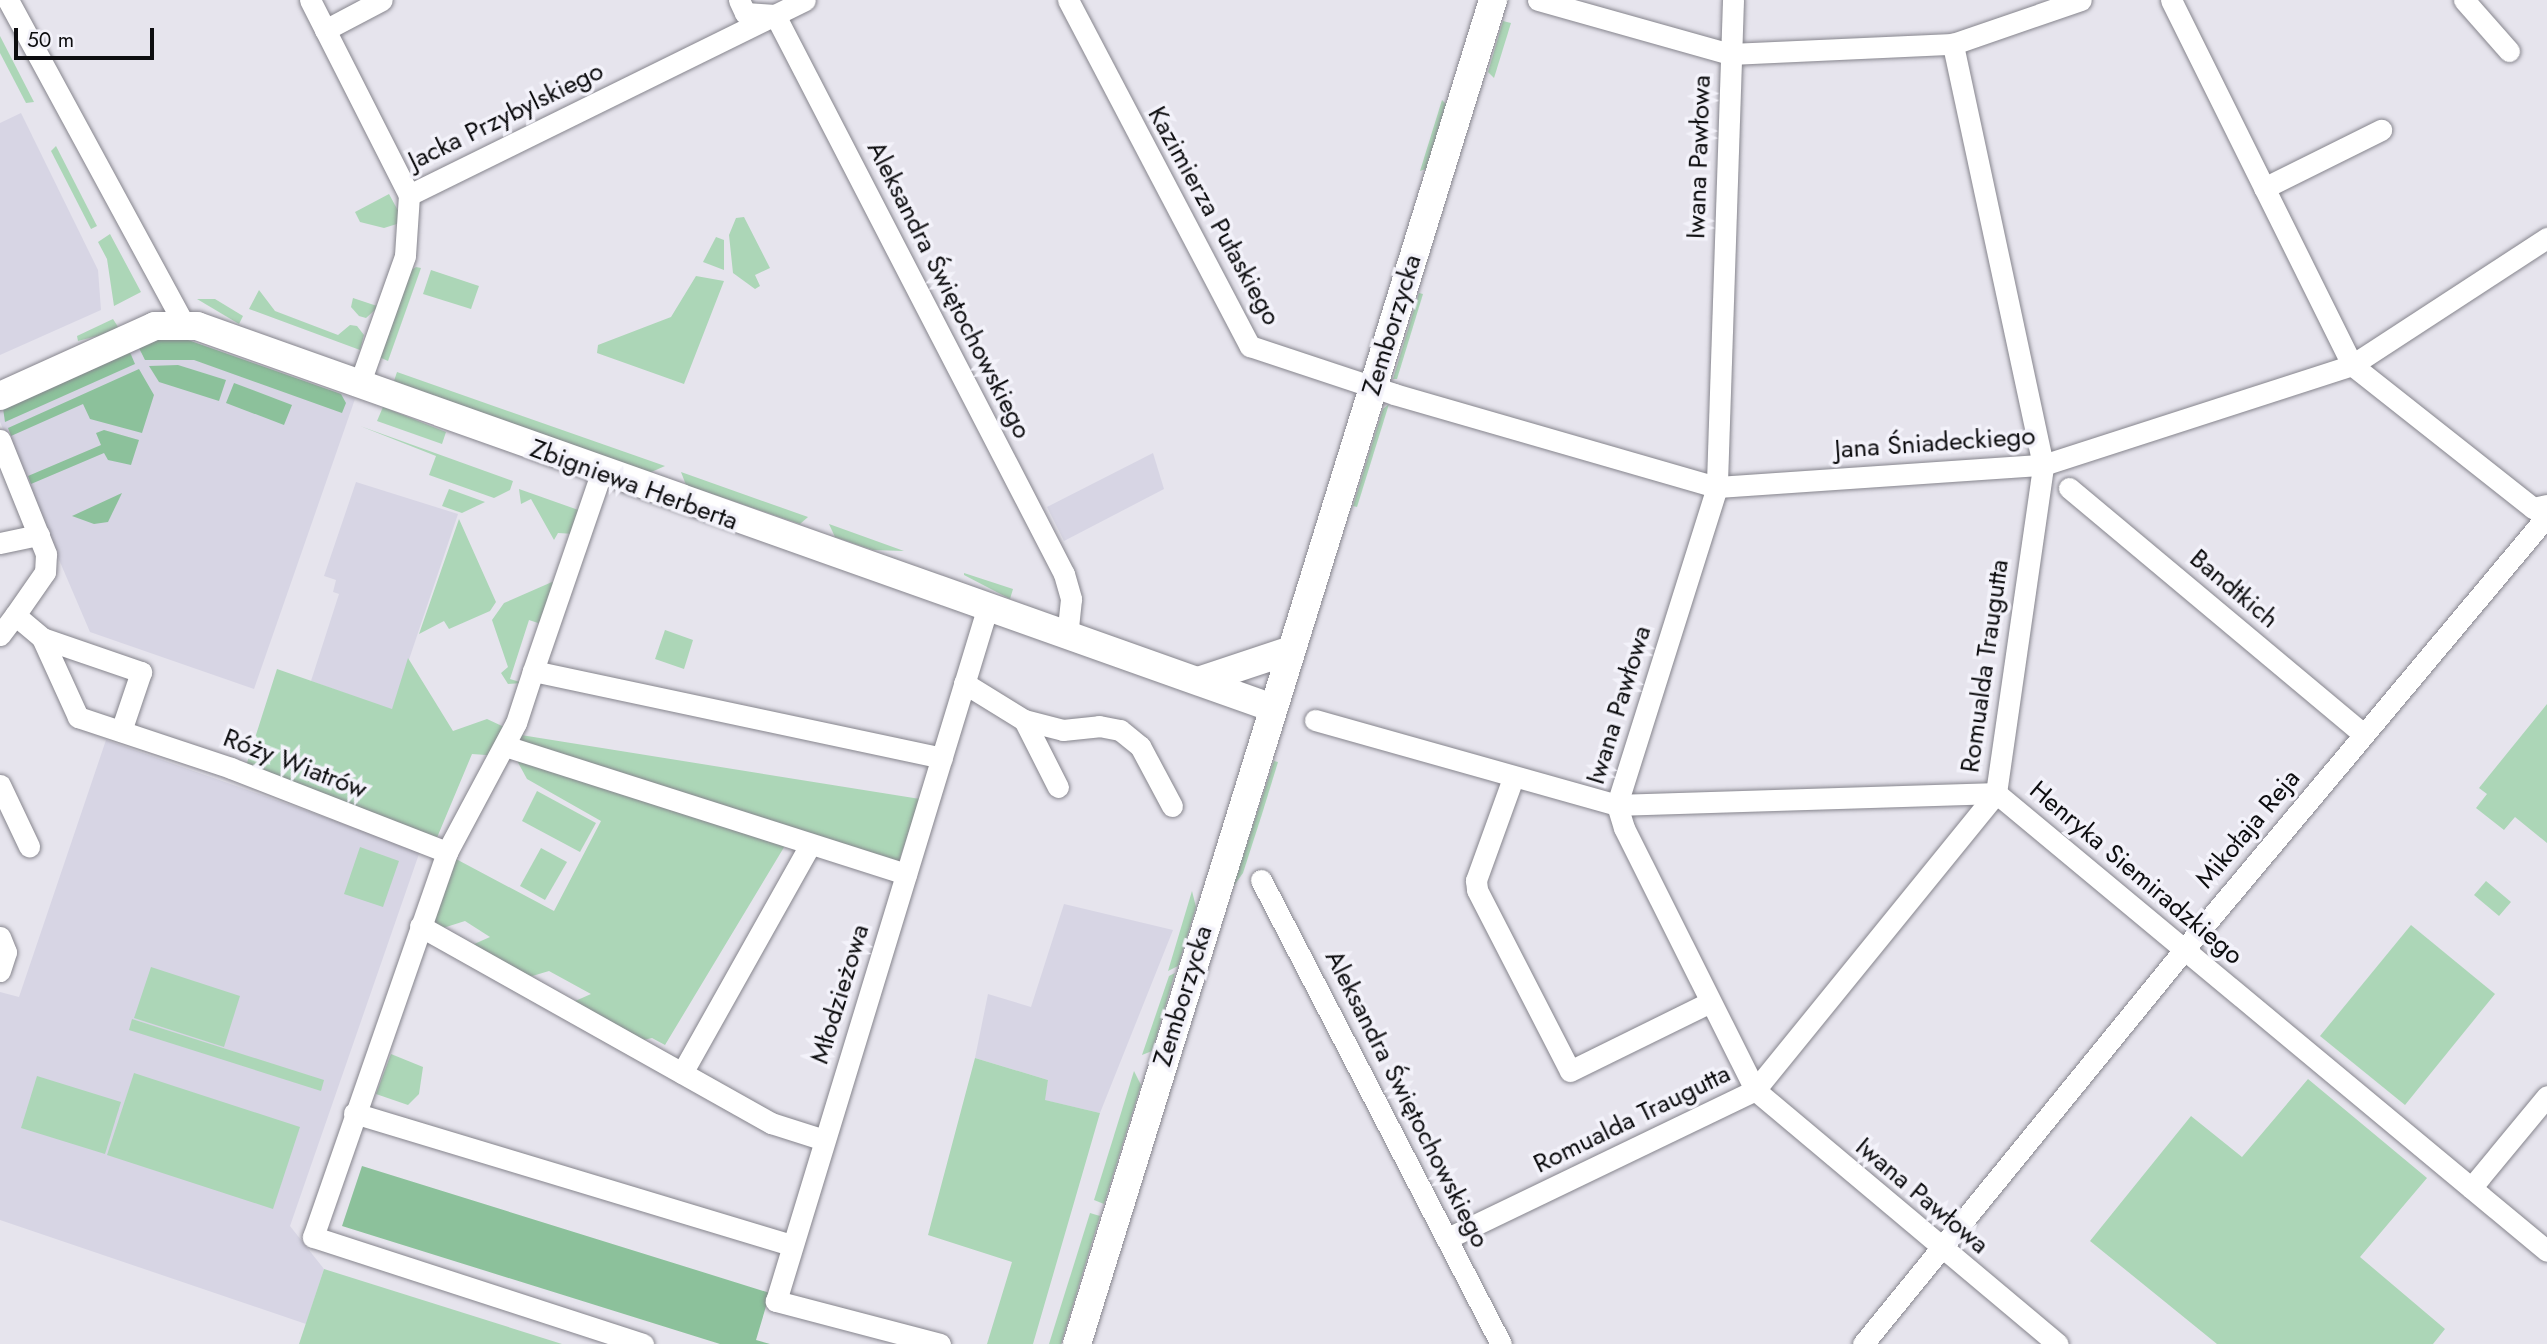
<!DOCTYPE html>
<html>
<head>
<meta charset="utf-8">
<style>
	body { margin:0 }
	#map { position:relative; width:2547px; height:1344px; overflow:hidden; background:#e6e4ed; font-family:Jost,sans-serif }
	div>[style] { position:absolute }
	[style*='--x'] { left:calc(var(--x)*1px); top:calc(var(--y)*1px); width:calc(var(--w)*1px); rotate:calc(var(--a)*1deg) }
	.built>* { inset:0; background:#d7d5e4 }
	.green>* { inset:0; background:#acd6b7 }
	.forest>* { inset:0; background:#8cc19b }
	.roads { filter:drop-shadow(0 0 2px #86858d) drop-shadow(0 0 2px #86858d) }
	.street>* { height:21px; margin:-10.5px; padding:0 10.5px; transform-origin:10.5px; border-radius:10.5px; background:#fff }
	.secondary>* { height:28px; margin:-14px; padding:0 14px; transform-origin:14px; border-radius:14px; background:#fff }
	span { translate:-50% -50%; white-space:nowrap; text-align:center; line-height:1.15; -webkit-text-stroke:7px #f3f2fa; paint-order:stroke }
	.street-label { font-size:26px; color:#0d0d0f }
	.scale { position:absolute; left:14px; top:28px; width:140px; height:32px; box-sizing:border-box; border:4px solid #0d0d0f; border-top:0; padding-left:9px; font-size:21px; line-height:24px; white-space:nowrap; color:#0d0d0f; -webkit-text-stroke:5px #f3f2fa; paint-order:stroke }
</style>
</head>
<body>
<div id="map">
	<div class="built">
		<div style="clip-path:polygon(21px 113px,98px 270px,101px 310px,0 355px,0 123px)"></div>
		<div style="clip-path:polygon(188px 340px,355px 399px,254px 689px,90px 632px,0 422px,0 409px,147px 342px)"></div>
		<div style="clip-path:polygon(1153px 453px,1164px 489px,1064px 541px,1047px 507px)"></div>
		<div style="clip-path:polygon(356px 482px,458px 514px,392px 710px,311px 681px,339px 594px,333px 592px,336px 580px,324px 576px)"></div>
		<div style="clip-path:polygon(106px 740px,420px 851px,290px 1226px,324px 1269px,306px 1324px,0 1220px,0 992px,19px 997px)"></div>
		<div style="clip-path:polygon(1064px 904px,1173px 930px,1100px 1113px,1044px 1100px,1048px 1080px,975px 1058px,988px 994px,1031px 1007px)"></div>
	</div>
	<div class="green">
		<div style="clip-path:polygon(1503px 21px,1511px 23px,1494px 78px,1488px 72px)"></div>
		<div style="clip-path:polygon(0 36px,34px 102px,26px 103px,0 53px)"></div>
		<div style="clip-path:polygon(1442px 100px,1446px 104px,1426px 169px,1420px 171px)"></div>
		<div style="clip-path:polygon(56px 146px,97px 226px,91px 229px,51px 151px)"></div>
		<div style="clip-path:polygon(389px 194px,402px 218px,400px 223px,384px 228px,360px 222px,355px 212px)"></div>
		<div style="clip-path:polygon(744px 217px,770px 268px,755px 275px,760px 286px,755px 289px,733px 273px,729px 235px,736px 218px)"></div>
		<div style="clip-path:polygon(110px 234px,141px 292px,114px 306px,107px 259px,98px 242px)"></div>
		<div style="clip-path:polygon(716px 237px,724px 240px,724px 270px,703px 262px)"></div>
		<div style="clip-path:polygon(416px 267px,421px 268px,388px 361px,379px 357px,410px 271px)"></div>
		<div style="clip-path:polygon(431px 270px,479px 286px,471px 309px,423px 294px)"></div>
		<div style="clip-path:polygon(696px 276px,724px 281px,684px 384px,597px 353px,598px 345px,671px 317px)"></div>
		<div style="clip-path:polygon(259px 290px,275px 311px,338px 335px,350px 325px,357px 326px,364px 335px,360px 350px,249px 309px)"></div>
		<div style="clip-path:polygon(1419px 293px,1423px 294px,1397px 379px,1393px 379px)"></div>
		<div style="clip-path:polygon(353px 298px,377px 306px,376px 309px,366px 318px,359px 316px,351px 307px)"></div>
		<div style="clip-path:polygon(197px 299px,215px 299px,243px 316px,239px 324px)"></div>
		<div style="clip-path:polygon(113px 319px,120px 330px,78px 341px,77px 336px)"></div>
		<div style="clip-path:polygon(397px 372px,665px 466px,649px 473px,394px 381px)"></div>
		<div style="clip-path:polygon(1389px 404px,1357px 507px,1353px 506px,1383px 409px)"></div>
		<div style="clip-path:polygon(383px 407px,446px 432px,442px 444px,377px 421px)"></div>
		<div style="clip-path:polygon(360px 426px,513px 481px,510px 490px,494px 498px,429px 475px,436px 456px)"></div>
		<div style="clip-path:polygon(681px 472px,808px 517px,800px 524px,686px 485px)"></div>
		<div style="clip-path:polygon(449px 489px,485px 502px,462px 513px,442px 506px)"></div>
		<div style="clip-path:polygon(519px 489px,584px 512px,575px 534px,558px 533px,554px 540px,531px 499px,521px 504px)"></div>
		<div style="clip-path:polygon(459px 519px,496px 602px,490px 611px,449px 629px,444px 621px,419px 634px)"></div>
		<div style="clip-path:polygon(829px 524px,904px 551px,873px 550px,835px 537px)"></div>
		<div style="clip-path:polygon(964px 573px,1013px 589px,1010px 599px,964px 575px)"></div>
		<div style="clip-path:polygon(552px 582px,556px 585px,544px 625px,529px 620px,510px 679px,523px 683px,508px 684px,501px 673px,508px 667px,492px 620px,504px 603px)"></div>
		<div style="clip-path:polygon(665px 630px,693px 640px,684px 669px,655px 659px)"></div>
		<div style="clip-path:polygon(408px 658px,453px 731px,487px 719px,521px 735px,920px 799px,898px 864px,792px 834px,665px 1045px,652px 1038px,639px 1041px,573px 1002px,591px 994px,549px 971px,529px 977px,472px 945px,490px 937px,465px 921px,443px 928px,428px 921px,456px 859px,554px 911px,601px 821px,527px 779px,515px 757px,472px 754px,436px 840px,246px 766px,277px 669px,392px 709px)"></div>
		<div style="clip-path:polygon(2547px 704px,2547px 843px,2515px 817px,2504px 830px,2476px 808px,2487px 794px,2479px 788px)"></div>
		<div style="clip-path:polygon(1274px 761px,1278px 762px,1262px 814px,1243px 873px,1233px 887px)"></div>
		<div style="clip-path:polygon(537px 791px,596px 823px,580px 852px,522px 821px)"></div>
		<div style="clip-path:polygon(360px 847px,399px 861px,383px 907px,344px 894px)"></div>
		<div style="clip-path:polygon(541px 848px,567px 862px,545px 900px,520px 886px)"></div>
		<div style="clip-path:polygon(2486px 881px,2511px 902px,2499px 916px,2474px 895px)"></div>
		<div style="clip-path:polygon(1192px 891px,1196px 907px,1178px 966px,1168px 971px)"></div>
		<div style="clip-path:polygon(2411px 925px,2495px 994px,2405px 1105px,2320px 1036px)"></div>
		<div style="clip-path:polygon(151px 967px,240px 996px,224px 1047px,134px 1018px)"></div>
		<div style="clip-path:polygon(1175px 973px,1152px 1051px,1142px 1055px,1169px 976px)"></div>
		<div style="clip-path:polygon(132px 1019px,324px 1080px,321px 1091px,129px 1030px)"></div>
		<div style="clip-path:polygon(391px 1054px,423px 1067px,419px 1094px,408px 1105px,376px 1094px)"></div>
		<div style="clip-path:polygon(975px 1058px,1048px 1080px,1045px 1100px,1100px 1113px,1033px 1344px,987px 1344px,1012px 1262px,928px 1235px)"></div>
		<div style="clip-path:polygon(1134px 1071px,1141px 1085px,1104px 1204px,1094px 1200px)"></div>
		<div style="clip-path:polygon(134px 1073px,300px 1127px,273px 1209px,107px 1155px)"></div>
		<div style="clip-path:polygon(37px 1076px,121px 1102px,105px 1154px,21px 1128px)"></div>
		<div style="clip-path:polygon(2308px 1079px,2427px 1178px,2360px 1257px,2445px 1329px,2433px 1344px,2217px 1344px,2090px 1241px,2191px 1116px,2242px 1157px)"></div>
		<div style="clip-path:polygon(1090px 1213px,1100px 1216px,1061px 1344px,1049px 1344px)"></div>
		<div style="clip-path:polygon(324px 1269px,562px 1344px,299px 1344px)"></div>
	</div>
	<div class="forest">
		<div style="clip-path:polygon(161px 338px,188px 340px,341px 394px,346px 403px,342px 413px,194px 360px,145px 360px,138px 346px)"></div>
		<div style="clip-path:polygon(129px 350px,135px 364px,5px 422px,3px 408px)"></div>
		<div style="clip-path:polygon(178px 365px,226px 380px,219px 401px,159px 382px,149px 366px)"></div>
		<div style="clip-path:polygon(139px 369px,154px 395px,142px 433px,90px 419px,83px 404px,11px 436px,8px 428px)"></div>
		<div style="clip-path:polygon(234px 383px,292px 405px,284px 425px,226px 403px)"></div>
		<div style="clip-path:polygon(104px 430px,139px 440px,131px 465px,108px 460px,104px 453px,31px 484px,28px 476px,101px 445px,96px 433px)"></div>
		<div style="clip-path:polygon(122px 493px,108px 522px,94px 524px,72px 516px)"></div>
		<div style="clip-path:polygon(362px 1166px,770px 1293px,756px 1340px,770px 1344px,720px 1344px,342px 1226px)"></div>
	</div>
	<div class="roads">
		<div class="street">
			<div style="--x:8;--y:0;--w:369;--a:61.5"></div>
			<div style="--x:310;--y:0;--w:219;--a:63.1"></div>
			<div style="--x:409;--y:195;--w:61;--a:93.8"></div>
			<div style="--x:405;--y:256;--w:137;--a:109.6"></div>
			<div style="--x:739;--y:0;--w:14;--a:65"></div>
			<div style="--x:745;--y:13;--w:30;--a:4"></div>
			<div style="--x:775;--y:15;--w:629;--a:62.66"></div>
			<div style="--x:1064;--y:574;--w:26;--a:74"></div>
			<div style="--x:1071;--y:599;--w:36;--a:96"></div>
			<div style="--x:1068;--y:0;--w:391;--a:62.3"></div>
			<div style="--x:1250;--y:346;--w:152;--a:18.4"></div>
			<div style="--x:1394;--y:394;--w:336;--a:16.1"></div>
			<div style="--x:1717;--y:487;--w:327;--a:-3.9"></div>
			<div style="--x:2043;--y:465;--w:325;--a:-17.9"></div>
			<div style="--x:2352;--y:365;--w:233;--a:-33.1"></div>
			<div style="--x:1538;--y:0;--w:199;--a:15.7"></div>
			<div style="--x:1730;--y:54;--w:223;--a:-2.6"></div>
			<div style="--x:1953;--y:44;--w:135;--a:-19"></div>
			<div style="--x:1733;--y:0;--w:487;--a:91.9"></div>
			<div style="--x:1717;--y:487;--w:333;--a:107.5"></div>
			<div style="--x:1617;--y:805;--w:24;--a:73"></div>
			<div style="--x:1624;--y:828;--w:293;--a:63.4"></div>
			<div style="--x:1755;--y:1090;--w:395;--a:40"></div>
			<div style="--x:2171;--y:0;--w:407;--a:63.6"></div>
			<div style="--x:2352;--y:365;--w:231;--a:38.3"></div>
			<div style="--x:2533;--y:508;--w:14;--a:-12"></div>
			<div style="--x:2464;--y:0;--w:68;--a:48.6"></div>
			<div style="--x:325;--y:30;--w:64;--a:-27.8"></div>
			<div style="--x:2264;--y:188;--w:131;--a:-26.4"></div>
			<div style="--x:409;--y:195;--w:441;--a:-26.2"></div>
			<div style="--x:0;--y:440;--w:123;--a:68"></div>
			<div style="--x:46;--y:554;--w:18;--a:93"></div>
			<div style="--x:45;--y:572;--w:52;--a:124.9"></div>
			<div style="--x:15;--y:615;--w:35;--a:40"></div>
			<div style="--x:42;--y:638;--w:87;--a:65.5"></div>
			<div style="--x:78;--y:717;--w:161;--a:18.4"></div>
			<div style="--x:231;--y:768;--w:232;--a:21.3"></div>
			<div style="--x:2069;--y:488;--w:383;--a:39.9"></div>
			<div style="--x:0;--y:543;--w:40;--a:-12"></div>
			<div style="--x:0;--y:635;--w:25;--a:-53"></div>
			<div style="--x:42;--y:638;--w:105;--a:19"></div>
			<div style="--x:141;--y:672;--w:62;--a:108.7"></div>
			<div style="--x:533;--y:671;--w:208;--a:-71"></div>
			<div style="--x:964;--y:683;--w:70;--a:31.7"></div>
			<div style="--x:1024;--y:720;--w:40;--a:14.4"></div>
			<div style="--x:1063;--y:730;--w:36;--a:-6"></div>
			<div style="--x:1099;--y:726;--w:21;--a:11"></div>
			<div style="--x:1120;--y:730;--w:26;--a:39"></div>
			<div style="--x:1140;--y:746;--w:68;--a:61.9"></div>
			<div style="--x:1024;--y:720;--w:75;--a:63.1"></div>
			<div style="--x:1315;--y:720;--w:314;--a:15.7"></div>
			<div style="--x:1617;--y:805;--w:379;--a:-1.8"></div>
			<div style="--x:1996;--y:793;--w:716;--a:39.73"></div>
			<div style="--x:505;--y:746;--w:421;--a:17.7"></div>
			<div style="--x:1513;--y:778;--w:109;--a:109.9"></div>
			<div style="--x:1476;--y:880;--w:10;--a:84"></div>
			<div style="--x:1477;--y:890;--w:203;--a:62.8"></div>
			<div style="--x:1570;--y:1071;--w:156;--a:-26.2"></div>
			<div style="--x:0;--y:785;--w:68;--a:64.6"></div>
			<div style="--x:1261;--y:880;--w:522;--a:62.65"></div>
			<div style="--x:420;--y:926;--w:403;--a:29.3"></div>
			<div style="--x:771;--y:1123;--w:56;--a:17.8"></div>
			<div style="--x:0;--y:937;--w:16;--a:68"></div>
			<div style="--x:6;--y:952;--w:20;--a:108"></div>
			<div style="--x:682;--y:1073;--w:261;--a:-60.7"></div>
			<div style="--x:354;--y:1113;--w:457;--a:16.8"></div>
			<div style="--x:2471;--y:1188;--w:119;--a:-50.4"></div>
			<div style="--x:1448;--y:1238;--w:341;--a:-25.7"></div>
			<div style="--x:1755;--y:1090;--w:382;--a:-50.9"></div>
			<div style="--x:1996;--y:793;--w:331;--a:-81.8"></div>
			<div style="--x:2043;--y:465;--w:431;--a:-102.1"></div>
			<div style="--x:643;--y:1344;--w:347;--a:-162"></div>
			<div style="--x:313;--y:1237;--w:408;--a:-70.8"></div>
			<div style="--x:447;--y:852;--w:146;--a:-61.9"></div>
			<div style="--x:516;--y:723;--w:55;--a:-71.9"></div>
			<div style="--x:533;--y:671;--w:418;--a:12"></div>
			<div style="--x:940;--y:1344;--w:170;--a:-165.3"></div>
			<div style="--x:776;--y:1301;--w:723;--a:-73.04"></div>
			<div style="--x:1863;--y:1344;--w:521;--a:-50.84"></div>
			<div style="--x:2192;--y:940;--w:553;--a:-50.06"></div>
		</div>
		<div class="secondary">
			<div style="--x:0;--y:396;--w:170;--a:-24.3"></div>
			<div style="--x:155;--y:326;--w:42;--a:0"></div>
			<div style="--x:197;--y:326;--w:1142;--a:19.55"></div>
			<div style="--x:1201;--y:680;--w:95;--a:-18.4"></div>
			<div style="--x:1077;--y:1344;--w:1407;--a:-72.8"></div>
		</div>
	</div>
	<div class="street-label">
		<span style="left:506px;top:116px;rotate:-26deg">Jacka Przybylskiego</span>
		<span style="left:1699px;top:157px;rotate:-88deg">Iwana Pawłowa</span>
		<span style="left:1214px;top:216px;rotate:61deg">Kazimierza Pułaskiego</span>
		<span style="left:949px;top:290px;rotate:63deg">Aleksandra Świętochowskiego</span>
		<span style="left:1392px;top:325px;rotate:-73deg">Zemborzycka</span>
		<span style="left:1935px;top:443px;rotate:-4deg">Jana Śniadeckiego</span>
		<span style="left:634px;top:485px;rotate:20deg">Zbigniewa Herberta</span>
		<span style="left:2234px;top:589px;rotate:40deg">Bandtkich</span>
		<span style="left:1985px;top:666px;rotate:-82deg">Romualda Traugutta</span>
		<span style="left:1619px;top:705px;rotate:-73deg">Iwana Pawłowa</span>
		<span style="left:295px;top:764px;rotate:21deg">Róży Wiatrów</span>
		<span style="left:2248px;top:829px;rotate:-50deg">Mikołaja Reja</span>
		<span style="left:2136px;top:873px;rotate:40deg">Henryka Siemiradzkiego</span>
		<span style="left:840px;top:994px;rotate:-73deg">Młodzieżowa</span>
		<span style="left:1183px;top:996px;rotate:-73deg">Zemborzycka</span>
		<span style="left:1407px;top:1099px;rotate:63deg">Aleksandra Świętochowskiego</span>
		<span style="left:1632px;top:1119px;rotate:-26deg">Romualda Traugutta</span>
		<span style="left:1922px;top:1196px;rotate:40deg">Iwana Pawłowa</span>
	</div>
	<div class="scale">50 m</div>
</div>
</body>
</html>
